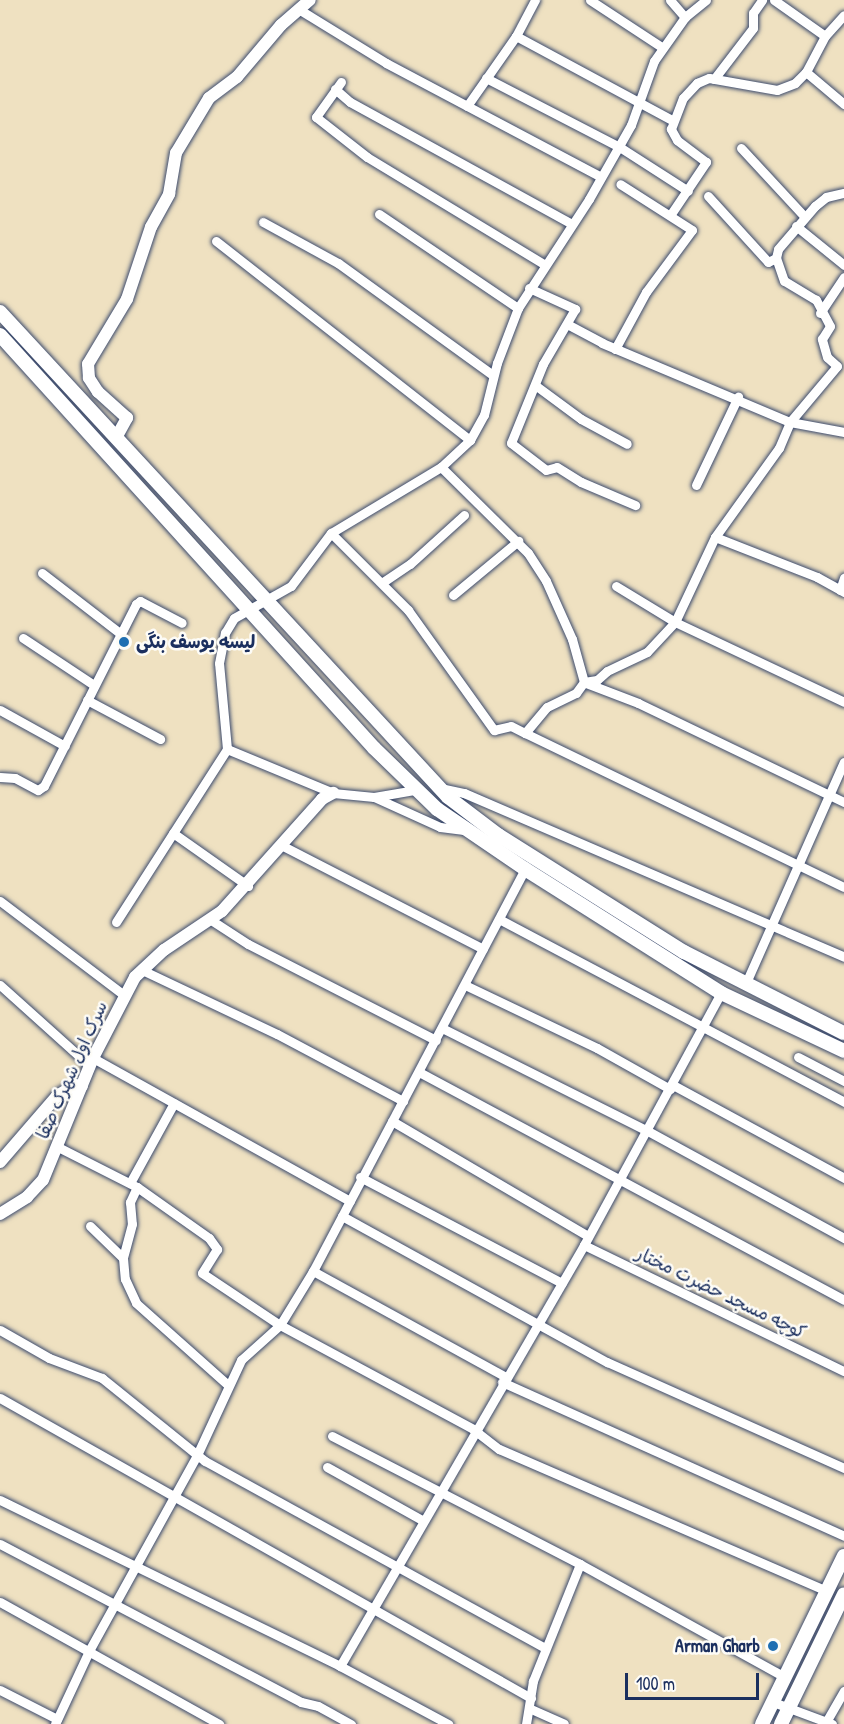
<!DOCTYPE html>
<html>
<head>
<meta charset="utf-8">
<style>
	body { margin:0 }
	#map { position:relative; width:844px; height:1724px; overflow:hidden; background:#efe1c1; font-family:"Patrick Hand","Playpen Sans Arabic",sans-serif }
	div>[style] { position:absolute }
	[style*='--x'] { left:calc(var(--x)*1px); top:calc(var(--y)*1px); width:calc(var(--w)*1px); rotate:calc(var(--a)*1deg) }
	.roads { filter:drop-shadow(0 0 2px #3b4a6d) drop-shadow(0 0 2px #3b4a6d) }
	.minor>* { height:9px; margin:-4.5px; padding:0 4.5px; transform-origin:4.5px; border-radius:4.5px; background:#fff }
	.tertiary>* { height:12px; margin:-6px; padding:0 6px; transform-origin:6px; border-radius:6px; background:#fff }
	.secondary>* { height:14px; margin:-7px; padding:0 7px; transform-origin:7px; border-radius:7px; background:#fff }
	.dots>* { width:16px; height:16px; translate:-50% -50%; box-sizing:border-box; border:3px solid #fdfcf7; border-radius:50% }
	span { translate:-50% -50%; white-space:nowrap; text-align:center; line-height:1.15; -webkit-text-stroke:5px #fdfcf7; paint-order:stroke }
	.poi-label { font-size:18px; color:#1b2f5e; font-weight:700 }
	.left { translate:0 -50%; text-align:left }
	.right { translate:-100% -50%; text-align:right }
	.street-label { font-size:18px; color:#1b2f5e }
	.scale { position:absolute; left:625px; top:1673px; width:134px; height:27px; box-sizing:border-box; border:3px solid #1b2f5e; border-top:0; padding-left:8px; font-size:18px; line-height:21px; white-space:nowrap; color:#1b2f5e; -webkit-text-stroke:4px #fdfcf7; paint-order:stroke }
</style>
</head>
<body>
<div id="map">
	<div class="roads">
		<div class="minor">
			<div style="--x:590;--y:0;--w:87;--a:33.3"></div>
			<div style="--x:670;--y:0;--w:23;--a:49"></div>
			<div style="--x:774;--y:0;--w:62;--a:35.2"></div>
			<div style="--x:300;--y:10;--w:101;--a:31.6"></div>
			<div style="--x:386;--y:63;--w:243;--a:27.9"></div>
			<div style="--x:516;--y:36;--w:177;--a:28.3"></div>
			<div style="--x:806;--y:72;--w:50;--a:40.1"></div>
			<div style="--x:486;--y:78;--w:148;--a:27.3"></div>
			<div style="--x:618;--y:146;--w:83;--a:32.7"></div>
			<div style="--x:714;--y:79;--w:64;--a:-52.6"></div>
			<div style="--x:753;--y:28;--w:15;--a:-90"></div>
			<div style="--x:753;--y:13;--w:16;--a:-55"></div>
			<div style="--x:341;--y:82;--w:43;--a:125.5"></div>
			<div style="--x:316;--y:117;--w:65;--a:38.1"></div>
			<div style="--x:367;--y:157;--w:208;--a:31.2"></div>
			<div style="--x:335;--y:89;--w:20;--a:41"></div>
			<div style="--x:350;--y:102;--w:253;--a:28.8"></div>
			<div style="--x:467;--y:106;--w:85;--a:-55"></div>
			<div style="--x:516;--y:36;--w:41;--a:-62.2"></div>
			<div style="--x:741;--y:148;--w:94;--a:47.2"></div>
			<div style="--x:708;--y:196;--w:89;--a:47.7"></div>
			<div style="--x:768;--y:262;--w:9;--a:-27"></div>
			<div style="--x:379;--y:214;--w:168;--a:34.1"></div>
			<div style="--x:671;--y:214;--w:63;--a:-56.1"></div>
			<div style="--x:706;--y:162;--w:36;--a:-143"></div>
			<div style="--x:677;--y:140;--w:13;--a:-119"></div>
			<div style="--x:671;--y:129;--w:33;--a:-69"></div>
			<div style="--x:683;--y:98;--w:21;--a:-47"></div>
			<div style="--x:697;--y:83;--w:13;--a:-23"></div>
			<div style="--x:709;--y:78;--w:69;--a:10"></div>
			<div style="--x:777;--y:90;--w:19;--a:-21"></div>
			<div style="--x:795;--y:83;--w:16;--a:-45"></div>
			<div style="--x:806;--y:72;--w:41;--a:-62.2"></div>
			<div style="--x:825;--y:36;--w:28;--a:-48"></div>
			<div style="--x:263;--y:222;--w:85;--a:28.7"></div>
			<div style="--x:338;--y:263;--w:191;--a:35.9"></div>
			<div style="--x:796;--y:226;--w:62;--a:39.1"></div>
			<div style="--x:216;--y:241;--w:323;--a:38.1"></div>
			<div style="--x:529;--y:288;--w:51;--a:24.5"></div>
			<div style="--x:575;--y:309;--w:64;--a:120.2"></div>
			<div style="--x:543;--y:364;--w:85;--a:112.1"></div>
			<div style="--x:511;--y:443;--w:44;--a:37.6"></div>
			<div style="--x:546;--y:470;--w:11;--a:-15"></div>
			<div style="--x:557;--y:467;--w:28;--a:32"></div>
			<div style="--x:581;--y:482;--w:59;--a:23.1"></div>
			<div style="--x:820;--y:313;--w:43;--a:-56.3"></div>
			<div style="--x:567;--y:324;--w:40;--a:28"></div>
			<div style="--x:602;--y:343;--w:204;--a:22.8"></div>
			<div style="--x:790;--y:422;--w:55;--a:10.5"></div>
			<div style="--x:615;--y:349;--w:65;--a:-61.5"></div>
			<div style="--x:646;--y:292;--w:77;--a:-53.4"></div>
			<div style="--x:692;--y:230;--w:85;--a:-147.4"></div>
			<div style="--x:535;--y:385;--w:57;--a:36.5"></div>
			<div style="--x:581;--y:419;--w:52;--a:28.5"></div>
			<div style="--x:441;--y:467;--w:122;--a:44.7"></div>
			<div style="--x:528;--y:553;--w:33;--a:57"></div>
			<div style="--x:546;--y:581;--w:64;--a:65.9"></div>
			<div style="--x:572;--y:639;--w:45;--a:74.4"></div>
			<div style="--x:696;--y:485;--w:98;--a:-64.5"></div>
			<div style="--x:331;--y:533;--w:109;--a:45"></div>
			<div style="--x:408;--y:610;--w:148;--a:54.4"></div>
			<div style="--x:494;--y:730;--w:17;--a:-13"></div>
			<div style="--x:511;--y:726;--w:16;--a:27"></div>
			<div style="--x:525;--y:733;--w:354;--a:25.8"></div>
			<div style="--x:715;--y:537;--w:110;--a:21.4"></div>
			<div style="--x:817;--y:577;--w:31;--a:29"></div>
			<div style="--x:42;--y:573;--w:100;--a:37.7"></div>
			<div style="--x:383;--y:582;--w:32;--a:-34"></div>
			<div style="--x:410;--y:564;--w:73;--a:-42.2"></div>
			<div style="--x:616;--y:586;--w:69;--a:31.4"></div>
			<div style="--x:675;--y:622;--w:187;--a:25.3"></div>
			<div style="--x:840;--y:590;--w:13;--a:-72"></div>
			<div style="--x:453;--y:595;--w:85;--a:-39.7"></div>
			<div style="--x:23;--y:638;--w:85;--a:33.5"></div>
			<div style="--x:586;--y:683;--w:56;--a:21"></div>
			<div style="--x:638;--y:703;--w:229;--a:25.7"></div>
			<div style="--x:87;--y:700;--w:83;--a:28.1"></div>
			<div style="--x:0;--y:710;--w:74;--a:29"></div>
			<div style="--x:525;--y:733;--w:34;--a:-50"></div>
			<div style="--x:547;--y:707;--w:32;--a:-26"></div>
			<div style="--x:576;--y:693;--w:14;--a:-54"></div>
			<div style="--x:584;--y:682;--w:13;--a:-9"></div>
			<div style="--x:597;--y:680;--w:13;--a:-42"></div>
			<div style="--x:607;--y:671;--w:44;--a:-25.4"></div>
			<div style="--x:647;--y:652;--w:41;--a:-47"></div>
			<div style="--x:675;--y:622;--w:94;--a:-64.8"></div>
			<div style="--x:715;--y:537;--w:110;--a:-54.3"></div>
			<div style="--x:779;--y:448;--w:28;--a:-67"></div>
			<div style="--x:790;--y:422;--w:73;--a:-50"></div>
			<div style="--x:837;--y:366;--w:13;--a:-138"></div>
			<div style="--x:827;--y:357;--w:19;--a:-106"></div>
			<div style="--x:822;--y:339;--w:15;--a:-58"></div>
			<div style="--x:830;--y:326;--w:30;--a:-118"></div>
			<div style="--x:816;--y:300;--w:37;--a:-149"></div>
			<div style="--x:784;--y:281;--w:24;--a:-109"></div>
			<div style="--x:776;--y:258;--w:9;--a:-77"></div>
			<div style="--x:778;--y:249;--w:57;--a:-49.3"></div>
			<div style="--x:815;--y:206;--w:14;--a:-39"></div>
			<div style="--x:826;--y:197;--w:18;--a:-13"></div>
			<div style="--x:227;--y:749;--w:115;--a:22.5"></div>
			<div style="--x:333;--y:793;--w:41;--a:5.6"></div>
			<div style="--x:374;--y:797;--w:72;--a:24.4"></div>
			<div style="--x:440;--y:827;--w:24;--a:7"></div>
			<div style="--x:0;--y:777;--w:15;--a:4"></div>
			<div style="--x:15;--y:778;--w:26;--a:28"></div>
			<div style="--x:38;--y:790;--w:7;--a:-34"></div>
			<div style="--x:44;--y:786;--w:204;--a:-63.2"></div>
			<div style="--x:136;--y:604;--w:5;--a:-37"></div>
			<div style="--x:140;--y:601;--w:47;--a:27.6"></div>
			<div style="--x:440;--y:788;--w:25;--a:12"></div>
			<div style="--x:464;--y:793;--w:414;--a:23.3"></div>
			<div style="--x:374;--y:797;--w:42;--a:-9.7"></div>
			<div style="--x:173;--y:833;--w:92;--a:35.2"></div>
			<div style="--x:281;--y:845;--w:227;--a:27.2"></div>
			<div style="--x:0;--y:901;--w:157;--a:37.2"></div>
			<div style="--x:499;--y:919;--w:391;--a:27.9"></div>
			<div style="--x:211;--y:920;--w:44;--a:33"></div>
			<div style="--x:248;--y:944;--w:211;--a:27.1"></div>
			<div style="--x:116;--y:922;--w:206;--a:-57.3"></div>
			<div style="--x:227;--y:749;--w:86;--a:-95.3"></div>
			<div style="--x:219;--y:663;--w:31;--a:-79"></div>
			<div style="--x:225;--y:633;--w:17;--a:-59"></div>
			<div style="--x:234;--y:618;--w:65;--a:-29.3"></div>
			<div style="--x:291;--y:586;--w:66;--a:-53"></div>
			<div style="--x:331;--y:533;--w:128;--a:-31"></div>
			<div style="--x:441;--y:467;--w:40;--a:-43"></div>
			<div style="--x:470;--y:440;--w:29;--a:-61"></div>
			<div style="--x:484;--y:415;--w:54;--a:-76"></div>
			<div style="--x:497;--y:363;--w:59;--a:-69.1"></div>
			<div style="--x:518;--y:308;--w:130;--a:-56.9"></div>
			<div style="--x:589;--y:199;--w:85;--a:-60.4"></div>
			<div style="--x:631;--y:125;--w:68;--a:-70.2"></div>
			<div style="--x:654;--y:61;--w:54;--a:-54.8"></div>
			<div style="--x:685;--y:17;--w:27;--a:-39"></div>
			<div style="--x:142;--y:970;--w:149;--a:25.4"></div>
			<div style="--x:277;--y:1034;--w:143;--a:28"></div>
			<div style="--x:0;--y:985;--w:121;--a:42"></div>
			<div style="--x:465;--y:985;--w:146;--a:25.5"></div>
			<div style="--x:597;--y:1048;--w:84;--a:29.3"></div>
			<div style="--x:745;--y:985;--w:244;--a:-66.1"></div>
			<div style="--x:442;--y:1028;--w:228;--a:26.6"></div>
			<div style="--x:646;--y:1130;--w:226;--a:28.6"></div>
			<div style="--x:798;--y:1057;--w:52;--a:27.6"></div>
			<div style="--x:93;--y:1058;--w:294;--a:29.1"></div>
			<div style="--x:419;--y:1072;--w:482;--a:28.2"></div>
			<div style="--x:673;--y:1085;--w:195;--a:28.5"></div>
			<div style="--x:392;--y:1121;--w:227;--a:30.4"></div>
			<div style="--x:58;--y:1147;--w:89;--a:26.9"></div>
			<div style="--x:137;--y:1187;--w:88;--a:35.3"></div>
			<div style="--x:209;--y:1238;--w:14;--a:54"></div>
			<div style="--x:217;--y:1249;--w:28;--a:122"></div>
			<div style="--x:202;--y:1273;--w:94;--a:33.7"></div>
			<div style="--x:280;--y:1325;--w:219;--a:28.3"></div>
			<div style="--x:473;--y:1429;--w:33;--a:38"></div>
			<div style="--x:499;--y:1449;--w:357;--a:23.4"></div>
			<div style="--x:360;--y:1177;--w:228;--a:27.7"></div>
			<div style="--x:130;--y:1183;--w:91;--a:-61.2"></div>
			<div style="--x:137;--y:1187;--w:17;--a:115"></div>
			<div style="--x:130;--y:1202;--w:22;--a:85"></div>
			<div style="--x:132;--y:1224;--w:35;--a:105"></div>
			<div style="--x:123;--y:1258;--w:21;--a:85"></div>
			<div style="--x:125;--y:1279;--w:26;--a:65"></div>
			<div style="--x:136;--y:1303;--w:123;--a:41.7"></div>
			<div style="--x:342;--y:1216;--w:303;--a:28.9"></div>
			<div style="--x:607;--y:1362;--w:260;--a:24.1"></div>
			<div style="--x:90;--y:1226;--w:46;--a:44.1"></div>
			<div style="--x:584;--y:1245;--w:289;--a:25.9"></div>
			<div style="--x:313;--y:1271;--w:220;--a:28.8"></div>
			<div style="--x:0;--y:1330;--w:56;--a:29.7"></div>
			<div style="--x:49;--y:1358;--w:57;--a:20.7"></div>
			<div style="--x:102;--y:1378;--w:132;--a:38.9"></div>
			<div style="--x:205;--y:1461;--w:388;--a:28.8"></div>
			<div style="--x:502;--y:1382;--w:375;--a:24.2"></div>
			<div style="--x:0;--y:1398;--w:610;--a:29.47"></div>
			<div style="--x:332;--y:1436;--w:279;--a:27.3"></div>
			<div style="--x:580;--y:1564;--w:234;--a:28.9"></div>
			<div style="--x:327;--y:1467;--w:109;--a:29.2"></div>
			<div style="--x:0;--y:1500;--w:378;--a:26"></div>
			<div style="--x:340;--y:1666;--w:123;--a:28.2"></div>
			<div style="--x:0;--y:1544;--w:340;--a:27.7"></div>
			<div style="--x:301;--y:1702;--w:17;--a:13"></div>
			<div style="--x:318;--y:1706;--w:38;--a:29"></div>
			<div style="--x:0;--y:1602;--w:251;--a:29.1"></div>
			<div style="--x:340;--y:1666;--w:487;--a:-59.9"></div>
			<div style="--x:584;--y:1245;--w:287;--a:-61.5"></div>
			<div style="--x:0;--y:1690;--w:64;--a:27"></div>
			<div style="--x:773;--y:1702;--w:63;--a:20.4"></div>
			<div style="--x:531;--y:1709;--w:36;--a:24"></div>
			<div style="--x:826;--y:1722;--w:36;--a:-60"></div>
			<div style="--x:55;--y:1724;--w:83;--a:-65"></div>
			<div style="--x:90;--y:1649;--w:222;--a:-61.1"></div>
			<div style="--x:197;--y:1455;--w:105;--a:-65.1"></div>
			<div style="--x:241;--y:1360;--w:52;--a:-41.9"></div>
			<div style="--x:280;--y:1325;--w:63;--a:-58.6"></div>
			<div style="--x:313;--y:1271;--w:454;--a:-62.2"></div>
			<div style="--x:526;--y:1724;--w:44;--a:-80.8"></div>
			<div style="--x:533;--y:1681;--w:126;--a:-68.1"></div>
		</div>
		<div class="tertiary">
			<div style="--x:117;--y:436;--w:21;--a:-61"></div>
			<div style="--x:127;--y:418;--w:39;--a:-138"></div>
			<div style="--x:98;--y:392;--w:17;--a:-123"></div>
			<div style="--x:89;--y:378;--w:14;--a:-94"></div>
			<div style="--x:88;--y:364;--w:76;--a:-59"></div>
			<div style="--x:127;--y:299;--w:76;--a:-71.6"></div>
			<div style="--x:151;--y:227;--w:38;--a:-61"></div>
			<div style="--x:169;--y:194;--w:42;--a:-80.3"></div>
			<div style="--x:176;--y:153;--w:64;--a:-59"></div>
			<div style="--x:209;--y:98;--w:35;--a:-37"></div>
			<div style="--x:237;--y:77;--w:68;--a:-49.8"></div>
			<div style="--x:281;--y:25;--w:38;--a:-41"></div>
			<div style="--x:0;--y:1162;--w:87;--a:-49.2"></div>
			<div style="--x:57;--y:1096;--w:21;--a:-31"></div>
			<div style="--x:75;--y:1085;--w:7;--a:8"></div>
			<div style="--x:0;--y:1214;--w:32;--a:-32"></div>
			<div style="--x:27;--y:1197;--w:23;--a:-47"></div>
			<div style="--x:43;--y:1180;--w:132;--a:-67.7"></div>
			<div style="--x:93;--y:1058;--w:91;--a:-62.6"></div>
			<div style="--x:135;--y:977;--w:40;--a:-43"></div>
			<div style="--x:164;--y:950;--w:70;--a:-33.9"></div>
			<div style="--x:222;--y:911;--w:150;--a:-48.2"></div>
			<div style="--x:322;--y:799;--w:13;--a:-29"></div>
		</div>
		<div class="secondary">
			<div style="--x:0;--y:312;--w:660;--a:47.27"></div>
			<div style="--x:448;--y:797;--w:63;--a:37.2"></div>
			<div style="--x:498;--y:835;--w:220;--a:32.2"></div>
			<div style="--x:684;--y:952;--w:179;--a:26.9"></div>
			<div style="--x:0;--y:335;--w:557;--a:47.84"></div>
			<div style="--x:374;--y:748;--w:88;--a:44.1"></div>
			<div style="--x:437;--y:809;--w:107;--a:34.3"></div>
			<div style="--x:525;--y:869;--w:232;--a:32.3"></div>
			<div style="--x:721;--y:993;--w:136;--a:25.2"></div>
			<div style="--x:762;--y:1724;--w:187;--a:-64"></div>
			<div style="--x:781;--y:1724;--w:144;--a:-64.1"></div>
		</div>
	</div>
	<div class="dots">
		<div style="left:124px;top:642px;background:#1f6fb2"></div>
		<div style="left:773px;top:1646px;background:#1f6fb2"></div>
	</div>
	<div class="poi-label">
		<span class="left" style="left:136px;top:642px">لیسه یوسف بنگی</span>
		<span class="right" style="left:760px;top:1646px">Arman Gharb</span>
	</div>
	<div class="street-label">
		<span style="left:72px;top:1070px;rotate:-66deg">سرک اول شهرک صفا</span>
		<span style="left:721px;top:1293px;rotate:26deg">کوچه مسجد حضرت مختار</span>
	</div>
	<div class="scale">100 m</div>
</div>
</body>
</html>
